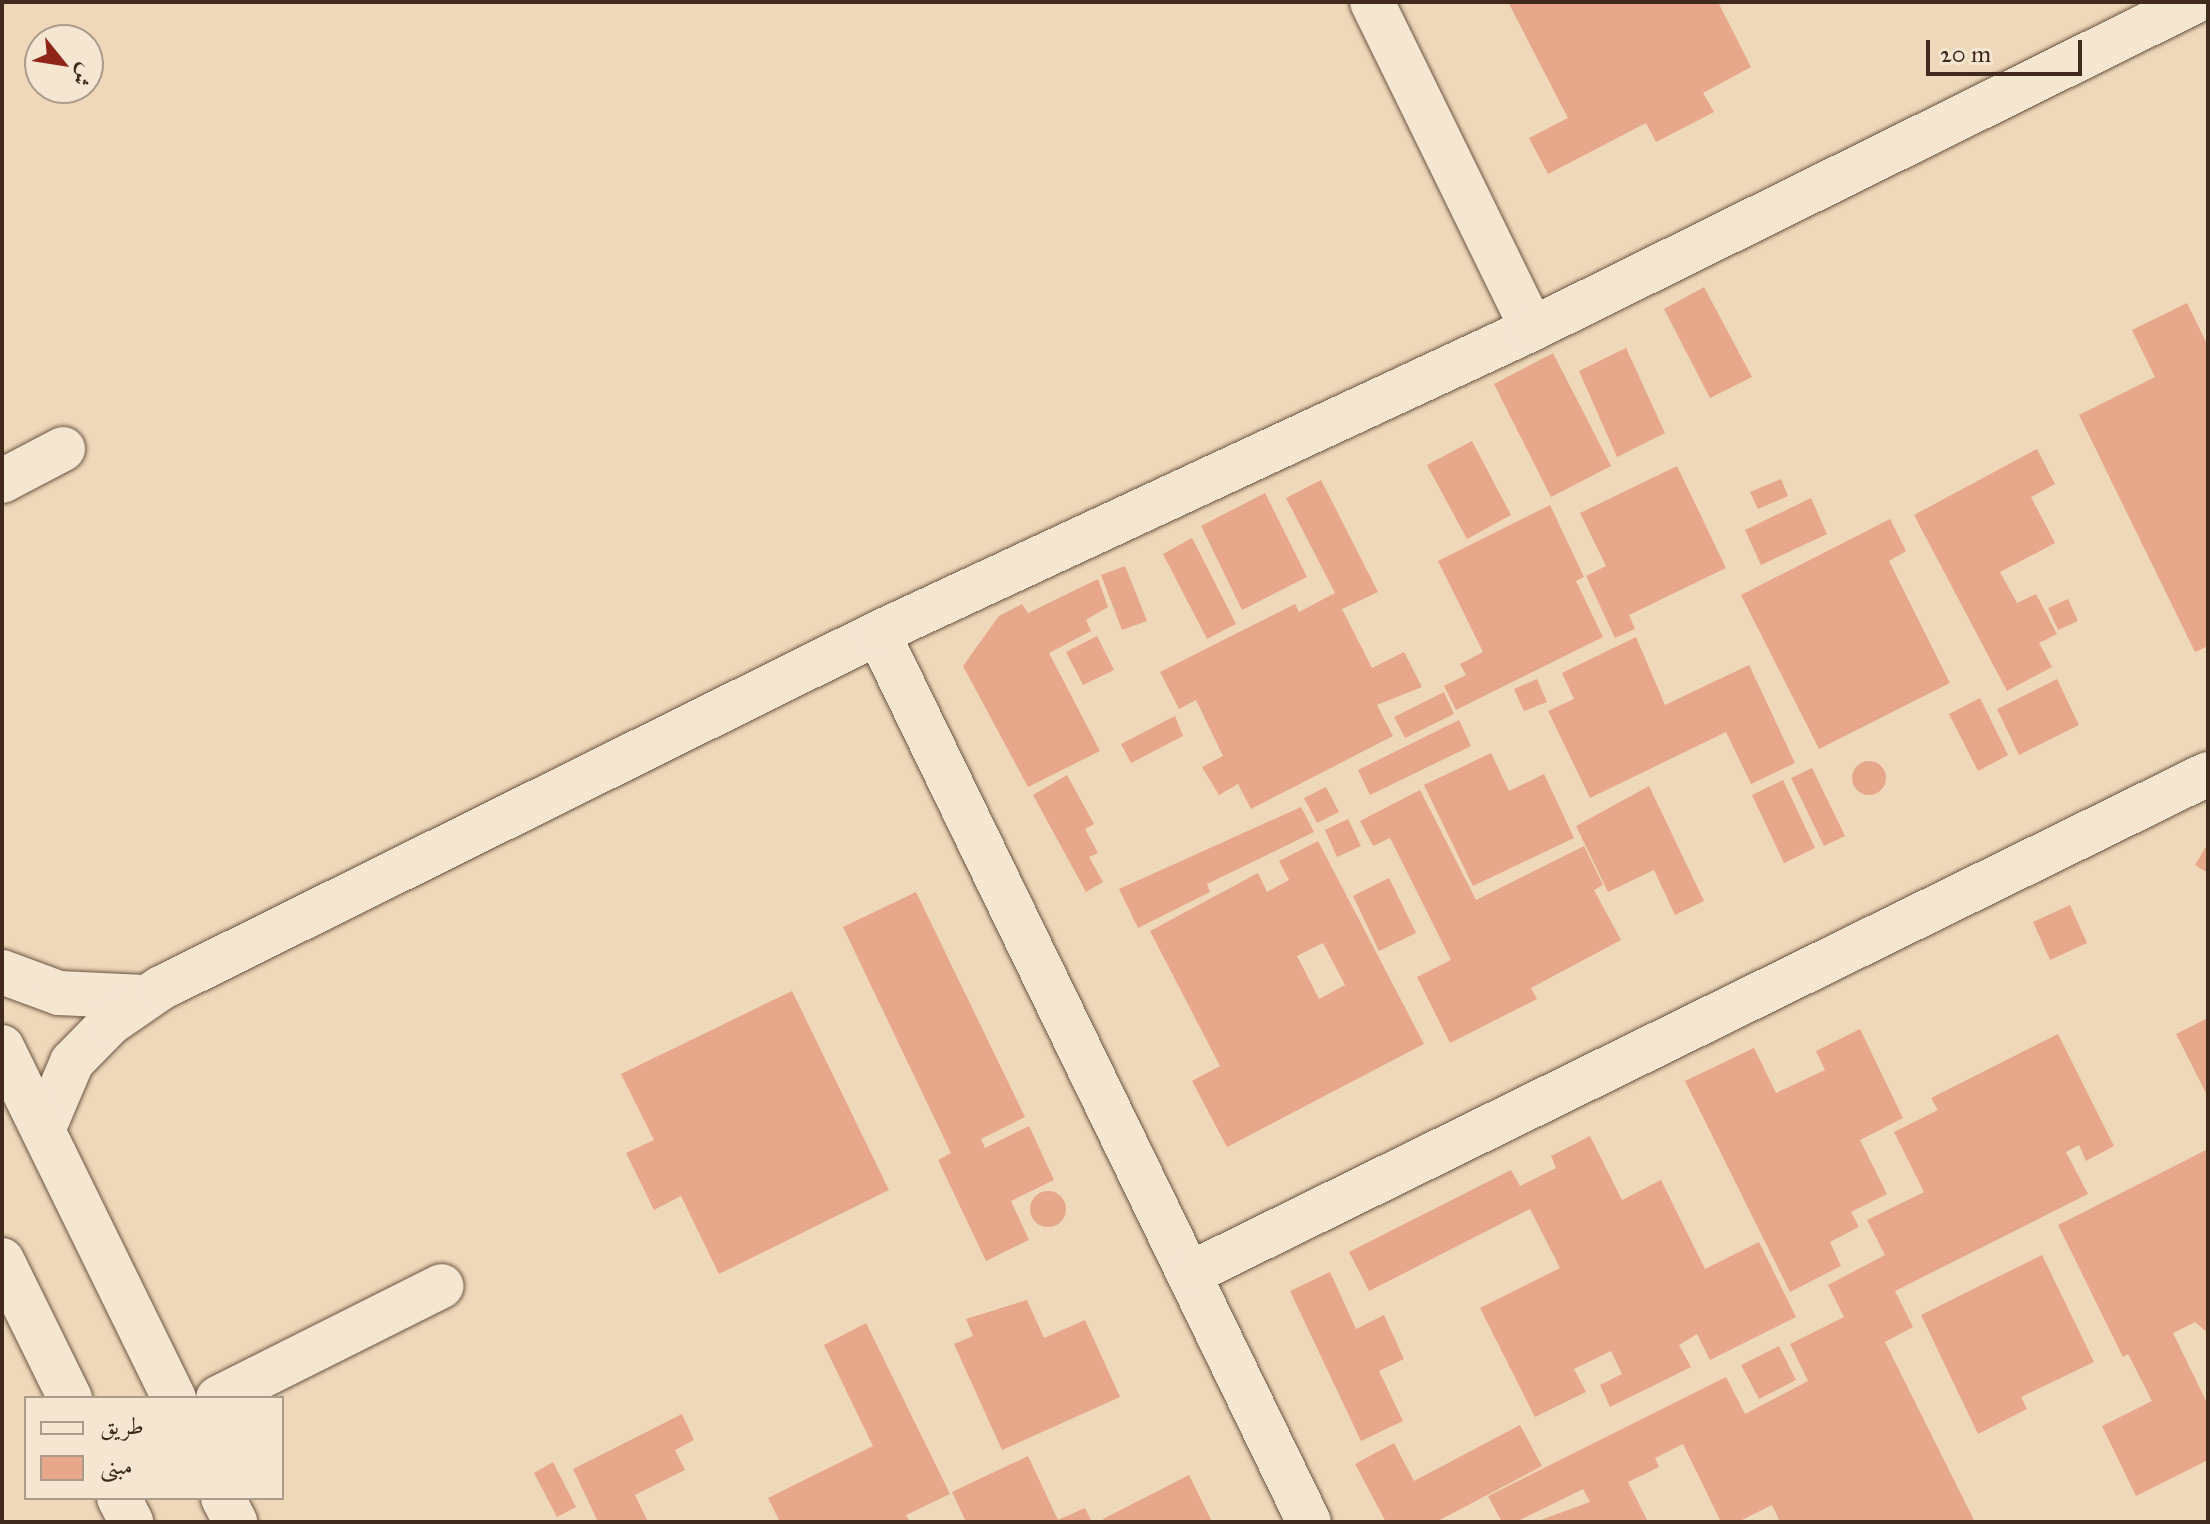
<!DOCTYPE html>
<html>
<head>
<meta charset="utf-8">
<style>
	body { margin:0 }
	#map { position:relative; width:2210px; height:1524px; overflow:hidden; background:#efd8b9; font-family:"IM FELL Great Primer",Amiri,serif }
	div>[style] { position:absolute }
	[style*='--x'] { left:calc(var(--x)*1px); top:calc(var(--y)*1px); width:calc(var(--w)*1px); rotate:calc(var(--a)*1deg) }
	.building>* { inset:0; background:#e6a78b }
	.round { border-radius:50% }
	.roads { filter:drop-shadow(0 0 2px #6b5644) drop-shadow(0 0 2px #6b5644) }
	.street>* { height:44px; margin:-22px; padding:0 22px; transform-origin:22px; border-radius:22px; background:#f5e6d2 }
	.secondary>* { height:44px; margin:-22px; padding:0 22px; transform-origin:22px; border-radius:22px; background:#f5e6d2 }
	span { translate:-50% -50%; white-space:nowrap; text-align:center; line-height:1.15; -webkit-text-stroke:6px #f5e6d2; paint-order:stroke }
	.frame { position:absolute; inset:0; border:4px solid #3f2a1d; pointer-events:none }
	.legend { position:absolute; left:24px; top:1396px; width:260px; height:104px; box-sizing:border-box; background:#f5e6d2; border:2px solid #ac9b8a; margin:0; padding:10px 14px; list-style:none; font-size:24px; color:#3f2a1d }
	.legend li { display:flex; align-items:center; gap:16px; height:40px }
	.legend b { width:40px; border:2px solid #ac9b8a }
	.north { position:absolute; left:24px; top:24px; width:80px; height:80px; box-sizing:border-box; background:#f5e6d2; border:2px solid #ac9b8a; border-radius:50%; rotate:120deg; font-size:22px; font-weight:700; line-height:32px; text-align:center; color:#3f2a1d }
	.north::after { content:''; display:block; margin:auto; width:28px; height:36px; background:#8f2418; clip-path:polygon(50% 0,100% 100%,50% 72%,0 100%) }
	.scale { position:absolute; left:1926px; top:40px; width:156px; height:36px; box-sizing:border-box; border:4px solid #3f2a1d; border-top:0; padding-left:10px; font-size:24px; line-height:28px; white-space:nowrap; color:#3f2a1d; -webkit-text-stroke:6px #f5e6d2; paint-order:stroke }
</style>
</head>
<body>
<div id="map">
	<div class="building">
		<div style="clip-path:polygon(1508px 2px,1718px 2px,1751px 67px,1703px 93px,1714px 112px,1656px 142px,1646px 123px,1548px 174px,1529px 138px,1568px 118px)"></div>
		<div style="clip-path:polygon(1704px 287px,1752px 377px,1710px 398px,1664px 309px)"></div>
		<div style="clip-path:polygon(2187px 303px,2208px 346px,2208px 646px,2195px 652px,2079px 415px,2155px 377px,2132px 330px)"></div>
		<div style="clip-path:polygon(1626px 348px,1665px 433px,1617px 457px,1579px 371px)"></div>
		<div style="clip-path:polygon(1553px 353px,1611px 466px,1551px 497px,1494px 384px)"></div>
		<div style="clip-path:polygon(1472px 441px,1511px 515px,1467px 539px,1427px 465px)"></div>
		<div style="clip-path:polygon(2037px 449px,2055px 484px,2031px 497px,2055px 543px,2000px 572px,2017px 603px,2036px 594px,2057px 634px,2039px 643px,2052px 667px,2007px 691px,1914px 515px)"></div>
		<div style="clip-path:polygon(1677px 466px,1726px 568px,1629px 615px,1635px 629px,1615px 638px,1586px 576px,1606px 566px,1580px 513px)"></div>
		<div style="clip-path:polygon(1781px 479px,1788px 496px,1758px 509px,1750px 492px)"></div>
		<div style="clip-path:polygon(1321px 480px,1378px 592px,1342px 609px,1372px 668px,1404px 652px,1422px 687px,1377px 705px,1393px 736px,1251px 809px,1238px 784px,1219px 795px,1202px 767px,1223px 756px,1196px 700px,1179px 709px,1160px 672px,1295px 604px,1299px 612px,1335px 593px,1286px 498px)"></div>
		<div style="clip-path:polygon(1265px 493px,1307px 577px,1242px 610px,1201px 526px)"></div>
		<div style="clip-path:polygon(1811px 498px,1827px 534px,1761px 565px,1745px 530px)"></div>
		<div style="clip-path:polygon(1550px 505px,1584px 577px,1576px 581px,1603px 637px,1456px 710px,1444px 686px,1466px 675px,1460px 664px,1483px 652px,1438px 561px)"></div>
		<div style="clip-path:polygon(1890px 519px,1906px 551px,1889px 561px,1950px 683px,1819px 749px,1741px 595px)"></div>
		<div style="clip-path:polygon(1192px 538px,1236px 624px,1207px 639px,1163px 554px)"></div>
		<div style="clip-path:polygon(1125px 566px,1147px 621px,1122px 630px,1101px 575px)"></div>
		<div style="clip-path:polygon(1098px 579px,1108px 607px,1086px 620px,1091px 631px,1049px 653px,1100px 751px,1028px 787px,963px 666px,999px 616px,1022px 604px,1028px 613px)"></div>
		<div style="clip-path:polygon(2068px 599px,2078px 621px,2058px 630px,2048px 608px)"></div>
		<div style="clip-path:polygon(1097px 636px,1114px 670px,1083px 685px,1066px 652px)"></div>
		<div style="clip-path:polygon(1636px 637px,1665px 705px,1749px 665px,1795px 763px,1751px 784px,1726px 732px,1590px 798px,1548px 711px,1574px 699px,1562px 673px)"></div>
		<div style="clip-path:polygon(1537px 679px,1547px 702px,1524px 711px,1514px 689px)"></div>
		<div style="clip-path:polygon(2057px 679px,2079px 725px,2019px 755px,1997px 709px)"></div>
		<div style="clip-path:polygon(1444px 692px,1454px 714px,1405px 738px,1394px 717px)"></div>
		<div style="clip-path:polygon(1980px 698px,2008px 755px,1978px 771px,1949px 714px)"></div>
		<div style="clip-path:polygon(1175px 716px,1183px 736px,1131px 763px,1121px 744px)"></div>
		<div style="clip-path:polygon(1459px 720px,1471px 746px,1370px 795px,1358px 770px)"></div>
		<div style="clip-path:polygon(1491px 753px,1509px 791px,1544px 774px,1574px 838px,1473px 886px,1424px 785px)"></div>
		<div class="round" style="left:1852px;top:761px;width:34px;height:34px"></div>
		<div style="clip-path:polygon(1812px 768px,1845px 836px,1824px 846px,1791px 778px)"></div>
		<div style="clip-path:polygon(1067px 775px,1094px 824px,1085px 829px,1098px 853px,1089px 857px,1103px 882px,1086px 892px,1033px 795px)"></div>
		<div style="clip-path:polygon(1783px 780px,1815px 848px,1784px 863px,1752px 795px)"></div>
		<div style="clip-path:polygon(1649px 786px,1704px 901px,1675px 915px,1654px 870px,1608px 892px,1576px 826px)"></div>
		<div style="clip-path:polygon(1326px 787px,1339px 812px,1317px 823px,1304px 798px)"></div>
		<div style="clip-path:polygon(1420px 790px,1476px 900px,1584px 846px,1603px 885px,1594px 890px,1621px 940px,1531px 988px,1537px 999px,1450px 1043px,1417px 977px,1451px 960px,1390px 838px,1373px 846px,1360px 821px)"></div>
		<div style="clip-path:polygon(1301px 807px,1314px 832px,1207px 884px,1210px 892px,1138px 928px,1119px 889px)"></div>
		<div style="clip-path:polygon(1348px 819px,1361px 846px,1337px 857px,1325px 830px)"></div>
		<div style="clip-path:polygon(evenodd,1318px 841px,1424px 1044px,1227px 1147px,1192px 1081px,1220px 1066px,1150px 931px,1258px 873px,1267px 892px,1289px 880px,1279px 861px,1318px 841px,1323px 943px,1345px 985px,1319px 999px,1297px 956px,1323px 943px)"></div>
		<div style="clip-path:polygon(2208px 843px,2208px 873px,2195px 865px)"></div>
		<div style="clip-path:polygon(1389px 878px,1416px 933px,1379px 951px,1353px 896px)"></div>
		<div style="clip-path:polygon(916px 892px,1025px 1117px,981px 1139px,985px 1148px,1029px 1126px,1054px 1180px,1011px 1201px,1029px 1240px,986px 1261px,938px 1160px,951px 1153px,843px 927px)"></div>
		<div style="clip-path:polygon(2070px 905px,2087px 943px,2050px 960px,2033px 922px)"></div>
		<div style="clip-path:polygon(792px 991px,889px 1190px,719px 1274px,681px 1196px,654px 1210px,626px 1153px,654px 1140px,621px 1074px)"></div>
		<div style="clip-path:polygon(2208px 1018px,2208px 1097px,2176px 1034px)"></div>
		<div style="clip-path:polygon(1860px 1029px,1903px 1118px,1860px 1140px,1887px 1194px,1851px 1212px,1859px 1227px,1830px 1242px,1841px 1266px,1790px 1292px,1685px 1081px,1754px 1048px,1776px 1093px,1825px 1070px,1816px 1051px)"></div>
		<div style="clip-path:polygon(2058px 1034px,2114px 1146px,2086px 1161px,2079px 1145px,2066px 1152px,2088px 1194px,1895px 1291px,1913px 1327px,1885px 1342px,1975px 1522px,1780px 1522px,1772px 1505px,1738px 1522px,1721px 1522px,1683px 1444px,1655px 1458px,1659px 1467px,1628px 1482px,1648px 1522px,1535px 1522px,1590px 1502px,1583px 1489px,1516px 1522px,1502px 1522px,1488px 1496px,1726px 1377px,1745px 1414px,1808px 1381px,1790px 1344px,1844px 1317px,1828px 1285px,1885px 1255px,1867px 1220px,1924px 1192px,1894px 1132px,1938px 1110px,1931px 1098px)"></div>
		<div style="clip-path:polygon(1590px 1136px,1622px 1200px,1661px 1180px,1705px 1269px,1759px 1242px,1796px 1317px,1710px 1360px,1697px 1334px,1679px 1345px,1691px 1367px,1610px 1407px,1600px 1385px,1622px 1374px,1611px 1351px,1574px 1369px,1586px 1392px,1535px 1417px,1480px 1308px,1560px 1268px,1530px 1209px,1369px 1291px,1349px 1252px,1511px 1170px,1520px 1186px,1556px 1168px,1551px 1156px)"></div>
		<div style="clip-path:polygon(2208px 1149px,2208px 1333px,2195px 1322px,2173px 1333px,2208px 1405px,2208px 1460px,2136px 1496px,2102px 1426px,2152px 1401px,2128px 1354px,2123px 1357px,2058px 1225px)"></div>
		<div class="round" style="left:1030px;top:1191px;width:36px;height:36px"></div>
		<div style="clip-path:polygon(2042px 1255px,2094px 1362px,2021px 1397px,2027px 1409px,1978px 1434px,1921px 1315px)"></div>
		<div style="clip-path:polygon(1330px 1272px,1356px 1329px,1384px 1315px,1404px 1359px,1379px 1371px,1403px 1421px,1361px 1441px,1290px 1291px)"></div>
		<div style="clip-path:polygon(1027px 1300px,1044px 1338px,1085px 1320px,1120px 1397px,1002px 1450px,954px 1344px,973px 1336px,966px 1319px)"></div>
		<div style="clip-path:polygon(866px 1323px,950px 1494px,906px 1515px,910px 1522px,780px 1522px,768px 1498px,873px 1446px,824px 1345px)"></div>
		<div style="clip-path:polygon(1779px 1346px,1796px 1380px,1759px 1399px,1741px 1365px)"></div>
		<div style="clip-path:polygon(682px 1414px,694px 1440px,675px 1450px,685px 1470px,635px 1495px,648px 1522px,598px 1522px,573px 1469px)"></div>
		<div style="clip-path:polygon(1520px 1425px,1542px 1466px,1436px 1522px,1386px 1522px,1355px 1464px,1394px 1443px,1414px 1481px)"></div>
		<div style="clip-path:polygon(1028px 1456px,1058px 1520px,1085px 1508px,1092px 1522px,966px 1522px,952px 1492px)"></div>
		<div style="clip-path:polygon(553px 1462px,576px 1507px,557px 1517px,534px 1473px)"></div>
		<div style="clip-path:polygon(1189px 1475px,1212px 1522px,1104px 1522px,1103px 1519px)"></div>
	</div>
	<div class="roads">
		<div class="street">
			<div style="--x:1372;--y:2;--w:364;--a:63.9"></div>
			<div style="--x:2;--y:481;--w:69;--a:-27.7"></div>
			<div style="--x:878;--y:633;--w:988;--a:64.14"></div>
			<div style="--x:2;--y:972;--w:61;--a:20.2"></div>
			<div style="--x:59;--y:993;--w:85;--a:2.7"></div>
			<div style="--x:43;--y:1130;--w:74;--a:-66.9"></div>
			<div style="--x:72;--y:1062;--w:54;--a:-45.7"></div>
			<div style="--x:110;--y:1023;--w:62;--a:-34.5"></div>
			<div style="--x:161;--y:988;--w:800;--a:-26.34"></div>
			<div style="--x:878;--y:633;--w:721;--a:-24.93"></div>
			<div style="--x:1532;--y:329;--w:738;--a:-26.29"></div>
			<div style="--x:1189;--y:1274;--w:1135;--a:-26.14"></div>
			<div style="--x:218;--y:1398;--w:250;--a:-26.6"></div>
		</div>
		<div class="secondary">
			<div style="--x:2;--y:1047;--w:391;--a:63.9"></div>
			<div style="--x:2;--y:1260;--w:154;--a:63.8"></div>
			<div style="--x:119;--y:1498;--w:27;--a:63"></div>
			<div style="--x:223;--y:1498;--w:27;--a:63"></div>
		</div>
	</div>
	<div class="frame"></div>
	<ul class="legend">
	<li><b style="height:10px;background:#f5e6d2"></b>طريق</li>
	<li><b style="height:22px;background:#e6a78b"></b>مبنى</li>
	</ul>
	<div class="north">ش</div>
	<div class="scale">20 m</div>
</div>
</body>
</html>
